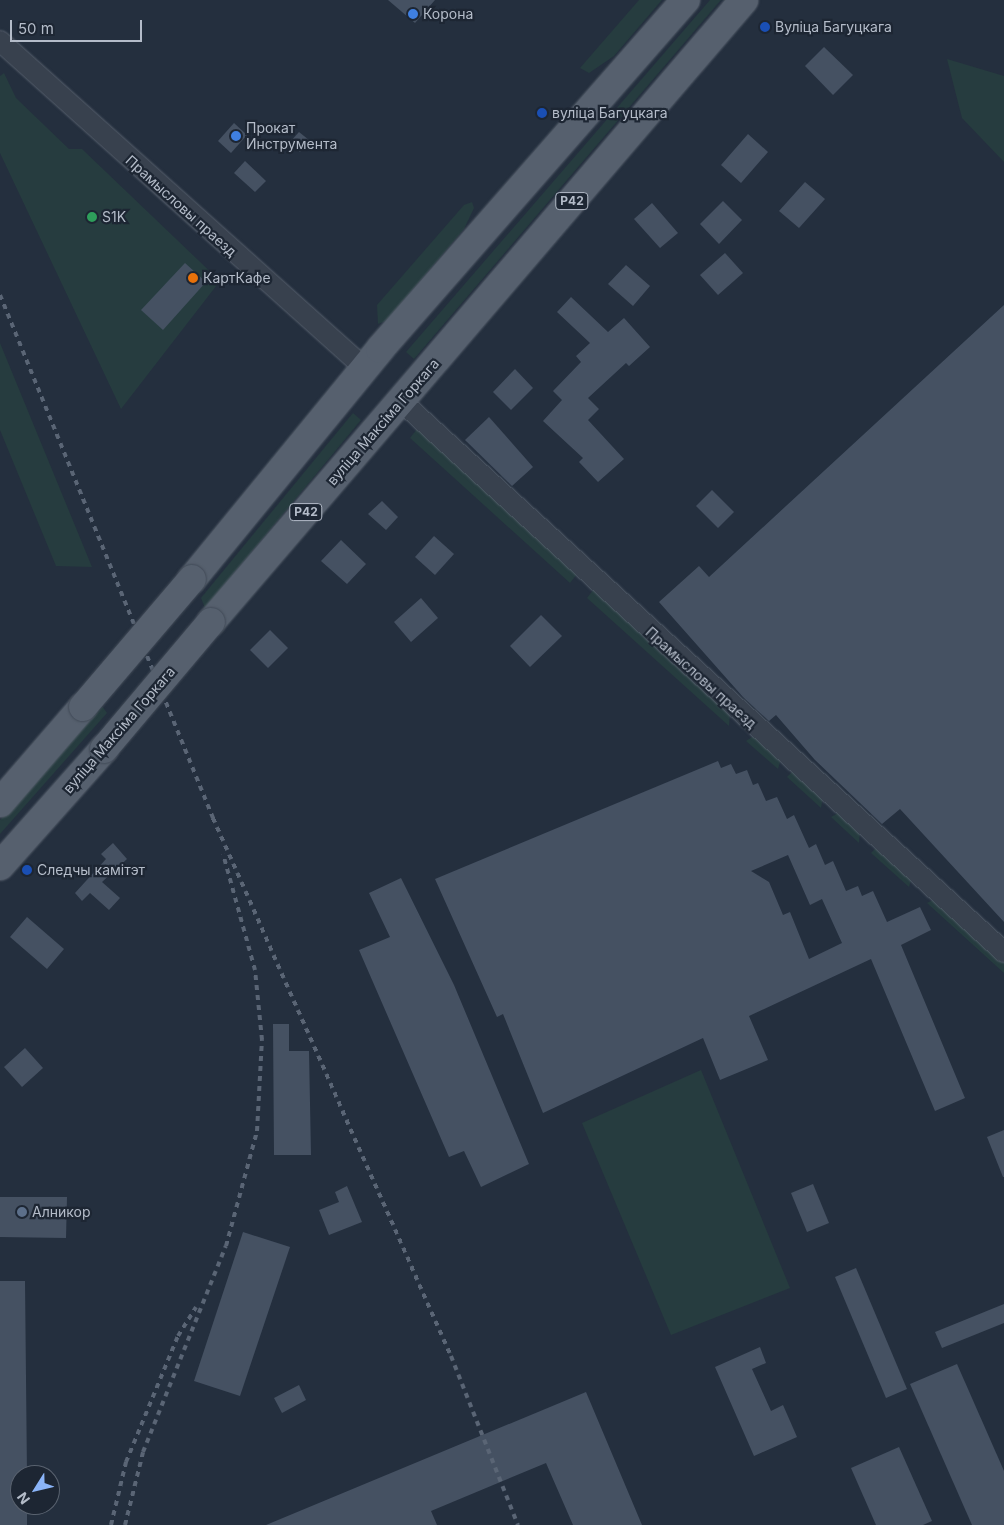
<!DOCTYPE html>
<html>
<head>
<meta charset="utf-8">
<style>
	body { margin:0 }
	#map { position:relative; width:1004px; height:1525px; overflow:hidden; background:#242f3e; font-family:Inter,sans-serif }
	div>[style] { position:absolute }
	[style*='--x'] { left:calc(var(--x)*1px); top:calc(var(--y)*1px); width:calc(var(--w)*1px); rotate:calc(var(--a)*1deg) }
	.green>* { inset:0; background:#263c3f }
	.building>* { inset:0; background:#455162 }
	.roads { filter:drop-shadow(0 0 1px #565f6c) drop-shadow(0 0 1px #565f6c) }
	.minor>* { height:20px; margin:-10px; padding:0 10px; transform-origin:10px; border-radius:10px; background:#38414e }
	.primary>* { height:28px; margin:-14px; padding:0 14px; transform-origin:14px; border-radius:14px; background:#56606e }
	.rail>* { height:4px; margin-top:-2px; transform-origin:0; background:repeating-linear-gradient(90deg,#5a6575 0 5px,transparent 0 10px) }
	.bridges { filter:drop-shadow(0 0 1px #414a57) drop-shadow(0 0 1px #414a57) }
	.primary-bridge>* { height:28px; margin:-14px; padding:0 14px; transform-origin:14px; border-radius:14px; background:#56606e }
	.dots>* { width:14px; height:14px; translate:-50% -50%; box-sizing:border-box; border:2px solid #1d2633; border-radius:50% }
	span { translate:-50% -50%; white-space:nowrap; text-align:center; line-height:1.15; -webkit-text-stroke:4.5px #1d2633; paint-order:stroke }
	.shield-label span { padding:1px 4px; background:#1d2633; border:1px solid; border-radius:4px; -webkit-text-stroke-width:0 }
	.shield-label { font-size:12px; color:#b4bcc9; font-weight:700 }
	.poi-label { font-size:14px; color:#b4bcc9 }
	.left { translate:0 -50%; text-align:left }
	.street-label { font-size:14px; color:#b4bcc9 }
	.north { position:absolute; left:10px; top:1465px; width:50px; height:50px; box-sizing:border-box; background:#1d2633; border:1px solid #59626f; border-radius:50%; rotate:234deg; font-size:14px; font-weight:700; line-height:20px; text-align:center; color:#b4bcc9 }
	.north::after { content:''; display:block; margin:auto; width:18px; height:22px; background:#8ab4f8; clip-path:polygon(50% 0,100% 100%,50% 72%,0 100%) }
	.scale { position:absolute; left:10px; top:20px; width:132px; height:22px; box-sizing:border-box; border:2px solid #b4bcc9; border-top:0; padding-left:6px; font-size:15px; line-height:18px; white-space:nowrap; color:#b4bcc9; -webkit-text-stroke:4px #1d2633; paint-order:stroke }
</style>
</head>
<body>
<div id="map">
	<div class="green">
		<div style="clip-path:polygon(639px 0,662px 0,614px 56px,589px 73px,580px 68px)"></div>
		<div style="clip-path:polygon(710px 0,721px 0,414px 359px,406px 352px)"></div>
		<div style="clip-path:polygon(947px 59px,1004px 76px,1004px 162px,962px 118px)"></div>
		<div style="clip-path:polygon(4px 73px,16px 98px,69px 149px,82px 149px,220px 281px,121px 409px,0 153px,0 76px)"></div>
		<div style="clip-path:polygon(472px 202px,474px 208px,464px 229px,386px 321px,378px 324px,377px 305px,464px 205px)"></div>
		<div style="clip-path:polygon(0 343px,92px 567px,56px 566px,0 430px)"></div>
		<div style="clip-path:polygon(353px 413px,361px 420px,205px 608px,201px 598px)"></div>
		<div style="clip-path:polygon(417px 429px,577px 574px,570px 583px,410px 438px)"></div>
		<div style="clip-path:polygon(594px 589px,730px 712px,729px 726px,587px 598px)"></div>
		<div style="clip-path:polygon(102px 706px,107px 713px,0 834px,0 820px)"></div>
		<div style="clip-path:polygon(755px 735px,781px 759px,778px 769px,746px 741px)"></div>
		<div style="clip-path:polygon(794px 770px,823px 797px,821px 808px,787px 777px)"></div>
		<div style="clip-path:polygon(840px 812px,860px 831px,859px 843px,831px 817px)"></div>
		<div style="clip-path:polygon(875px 849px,881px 849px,912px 877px,909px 887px,871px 853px)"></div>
		<div style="clip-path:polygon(935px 899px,1004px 961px,1004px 973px,927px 903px)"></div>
		<div style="clip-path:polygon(701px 1070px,790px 1288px,671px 1335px,582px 1123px)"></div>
	</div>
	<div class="building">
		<div style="clip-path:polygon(388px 0,435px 0,415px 23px)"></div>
		<div style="clip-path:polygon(824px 47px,853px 75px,833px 95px,805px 66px)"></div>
		<div style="clip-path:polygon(234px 123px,247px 135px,231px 153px,218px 141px)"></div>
		<div style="clip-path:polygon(299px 132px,309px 140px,300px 152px,289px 143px)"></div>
		<div style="clip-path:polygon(748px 134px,768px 152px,741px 183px,721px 165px)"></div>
		<div style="clip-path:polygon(245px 161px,266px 181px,255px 192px,234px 173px)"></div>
		<div style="clip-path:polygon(805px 182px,825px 199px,799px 228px,779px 211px)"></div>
		<div style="clip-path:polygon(723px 201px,742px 220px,719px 244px,700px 224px)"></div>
		<div style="clip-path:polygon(652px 203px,678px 233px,660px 248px,634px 219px)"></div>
		<div style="clip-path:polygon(725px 253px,743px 273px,718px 295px,700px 275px)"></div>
		<div style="clip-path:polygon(185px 263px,206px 282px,163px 330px,141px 310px)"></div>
		<div style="clip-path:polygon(626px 265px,650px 286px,633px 306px,608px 284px)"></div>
		<div style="clip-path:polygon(571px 297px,608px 332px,624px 318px,650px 347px,629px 366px,626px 363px,588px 398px,599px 409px,588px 420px,624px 459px,598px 482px,579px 462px,583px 458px,543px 421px,562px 400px,553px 391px,581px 362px,576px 356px,590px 343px,557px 312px)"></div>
		<div style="clip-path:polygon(1004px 305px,1004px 922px,900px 809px,882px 824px,815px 760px,776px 715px,769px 721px,743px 697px,659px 602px,699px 566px,709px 577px)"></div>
		<div style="clip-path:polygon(515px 369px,533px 388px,511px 410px,493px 392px)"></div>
		<div style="clip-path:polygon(489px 417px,533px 467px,512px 486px,465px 440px)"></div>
		<div style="clip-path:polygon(712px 490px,734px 512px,718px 528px,696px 506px)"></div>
		<div style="clip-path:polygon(382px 501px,398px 517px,386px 530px,368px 514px)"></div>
		<div style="clip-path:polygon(434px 536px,454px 554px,435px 575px,415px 557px)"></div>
		<div style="clip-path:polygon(341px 540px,366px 564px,347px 584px,321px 561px)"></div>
		<div style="clip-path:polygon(421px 598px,438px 618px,411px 642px,394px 622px)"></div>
		<div style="clip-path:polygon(541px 615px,562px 636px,530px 667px,510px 646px)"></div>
		<div style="clip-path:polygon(270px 630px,288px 648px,268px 668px,250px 650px)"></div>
		<div style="clip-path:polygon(evenodd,718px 761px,721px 768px,731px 764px,736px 774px,747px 770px,753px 785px,758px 783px,766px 801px,777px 797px,787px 819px,794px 815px,809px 848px,816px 844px,825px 865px,833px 861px,846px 891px,858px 886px,862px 896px,873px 891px,887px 922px,920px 907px,931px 930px,901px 945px,965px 1098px,935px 1111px,871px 959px,749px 1016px,768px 1060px,720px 1080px,703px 1038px,543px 1113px,503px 1014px,497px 1017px,435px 879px,718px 761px,788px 855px,810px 905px,822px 899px,842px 943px,809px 959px,790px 912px,783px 915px,769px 882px,751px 871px,788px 855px)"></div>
		<div style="clip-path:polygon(113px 843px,127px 859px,102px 882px,120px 898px,109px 910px,90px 893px,82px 901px,75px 893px,106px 859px,101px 854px)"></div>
		<div style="clip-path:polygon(401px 878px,454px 985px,529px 1164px,481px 1187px,464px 1151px,449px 1157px,359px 950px,390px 937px,369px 893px)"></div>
		<div style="clip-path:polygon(27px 917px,64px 949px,47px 969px,10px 937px)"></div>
		<div style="clip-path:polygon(273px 1024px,289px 1024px,289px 1051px,309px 1051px,311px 1155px,274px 1155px)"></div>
		<div style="clip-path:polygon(25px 1048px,43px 1068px,22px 1087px,4px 1067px)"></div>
		<div style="clip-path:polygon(1004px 1130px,1004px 1177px,1003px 1177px,987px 1137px)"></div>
		<div style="clip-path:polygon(813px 1184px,829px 1223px,807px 1232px,791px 1193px)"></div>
		<div style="clip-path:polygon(347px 1186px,362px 1222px,329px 1235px,319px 1210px,339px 1202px,335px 1192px)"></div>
		<div style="clip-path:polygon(0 1197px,67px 1197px,66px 1238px,0 1237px)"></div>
		<div style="clip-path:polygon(243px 1232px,290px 1247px,240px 1396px,194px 1381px)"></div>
		<div style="clip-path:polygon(856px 1268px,907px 1389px,886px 1398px,835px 1277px)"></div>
		<div style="clip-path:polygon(0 1281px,25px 1281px,27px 1475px,20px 1475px,20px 1505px,27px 1505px,27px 1525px,0 1525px)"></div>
		<div style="clip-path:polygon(1004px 1304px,1004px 1323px,942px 1348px,935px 1332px)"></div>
		<div style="clip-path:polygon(760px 1347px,766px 1363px,752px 1369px,771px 1411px,783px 1405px,797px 1437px,754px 1456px,715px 1367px)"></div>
		<div style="clip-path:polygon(957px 1364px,1004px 1471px,1004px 1525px,972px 1525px,910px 1384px)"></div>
		<div style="clip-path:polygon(299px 1385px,306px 1400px,282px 1413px,274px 1398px)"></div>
		<div style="clip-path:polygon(586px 1392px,642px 1525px,573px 1525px,546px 1463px,431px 1511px,437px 1525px,266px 1525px)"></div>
		<div style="clip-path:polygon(899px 1447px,932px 1521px,923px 1525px,876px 1525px,851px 1468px)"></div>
	</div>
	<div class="roads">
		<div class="minor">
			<div style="--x:0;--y:41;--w:490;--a:41.9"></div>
			<div style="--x:401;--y:401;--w:817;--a:42.42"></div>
		</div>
		<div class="primary">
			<div style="--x:192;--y:579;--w:297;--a:-50.7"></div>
			<div style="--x:380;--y:349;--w:464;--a:-48.8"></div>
			<div style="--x:211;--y:622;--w:819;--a:-49.41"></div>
			<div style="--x:0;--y:803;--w:127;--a:-49.2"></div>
			<div style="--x:0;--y:866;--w:157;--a:-48.4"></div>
		</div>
	</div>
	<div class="rail">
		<div style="--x:0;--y:295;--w:565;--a:67.84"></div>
		<div style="--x:213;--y:818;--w:588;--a:66.14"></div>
		<div style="--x:451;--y:1356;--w:182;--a:68.4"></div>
		<div style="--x:111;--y:1525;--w:65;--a:-76.6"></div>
		<div style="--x:126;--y:1462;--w:136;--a:-67.6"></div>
		<div style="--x:178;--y:1336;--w:34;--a:-58"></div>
		<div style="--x:125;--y:1525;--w:75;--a:-76.1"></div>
		<div style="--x:143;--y:1452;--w:222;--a:-68.1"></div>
		<div style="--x:226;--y:1246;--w:119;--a:-74.9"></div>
		<div style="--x:257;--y:1131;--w:91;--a:-86.9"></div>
		<div style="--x:262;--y:1040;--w:70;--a:-95.7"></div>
		<div style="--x:255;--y:970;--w:120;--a:-105.4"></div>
	</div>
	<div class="bridges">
		<div class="primary-bridge">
			<div style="--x:83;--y:707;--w:168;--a:-49.6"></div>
			<div style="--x:104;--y:749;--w:166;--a:-49.9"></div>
		</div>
	</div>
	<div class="dots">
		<div style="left:413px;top:14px;background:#3f7fe0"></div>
		<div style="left:765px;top:27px;background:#1a4fb4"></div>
		<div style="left:542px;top:113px;background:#1a4fb4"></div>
		<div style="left:236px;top:136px;background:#3f7fe0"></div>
		<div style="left:92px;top:217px;background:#2e9e5b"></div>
		<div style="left:193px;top:278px;background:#e8710a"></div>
		<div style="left:27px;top:870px;background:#1a4fb4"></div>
		<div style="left:22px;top:1212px;background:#5c6f8a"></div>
	</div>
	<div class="shield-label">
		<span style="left:572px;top:201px">Р42</span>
		<span style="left:306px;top:512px">Р42</span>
	</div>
	<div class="poi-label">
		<span class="left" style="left:423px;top:14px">Корона</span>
		<span class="left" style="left:775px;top:27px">Вуліца Багуцкага</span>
		<span class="left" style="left:552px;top:113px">вуліца Багуцкага</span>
		<span class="left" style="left:246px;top:136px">Прокат<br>Инструмента</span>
		<span class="left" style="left:102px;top:217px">S1K</span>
		<span class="left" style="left:203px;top:278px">КартКафе</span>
		<span class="left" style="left:37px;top:870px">Следчы камітэт</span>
		<span class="left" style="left:32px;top:1212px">Алникор</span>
	</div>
	<div class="street-label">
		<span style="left:181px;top:206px;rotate:42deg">Прамысловы праезд</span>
		<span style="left:383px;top:422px;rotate:-49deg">вуліца Максіма Горкага</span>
		<span style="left:701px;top:678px;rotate:42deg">Прамысловы праезд</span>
		<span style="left:119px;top:730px;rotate:-49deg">вуліца Максіма Горкага</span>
	</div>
	<div class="north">N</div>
	<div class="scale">50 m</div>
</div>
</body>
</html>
